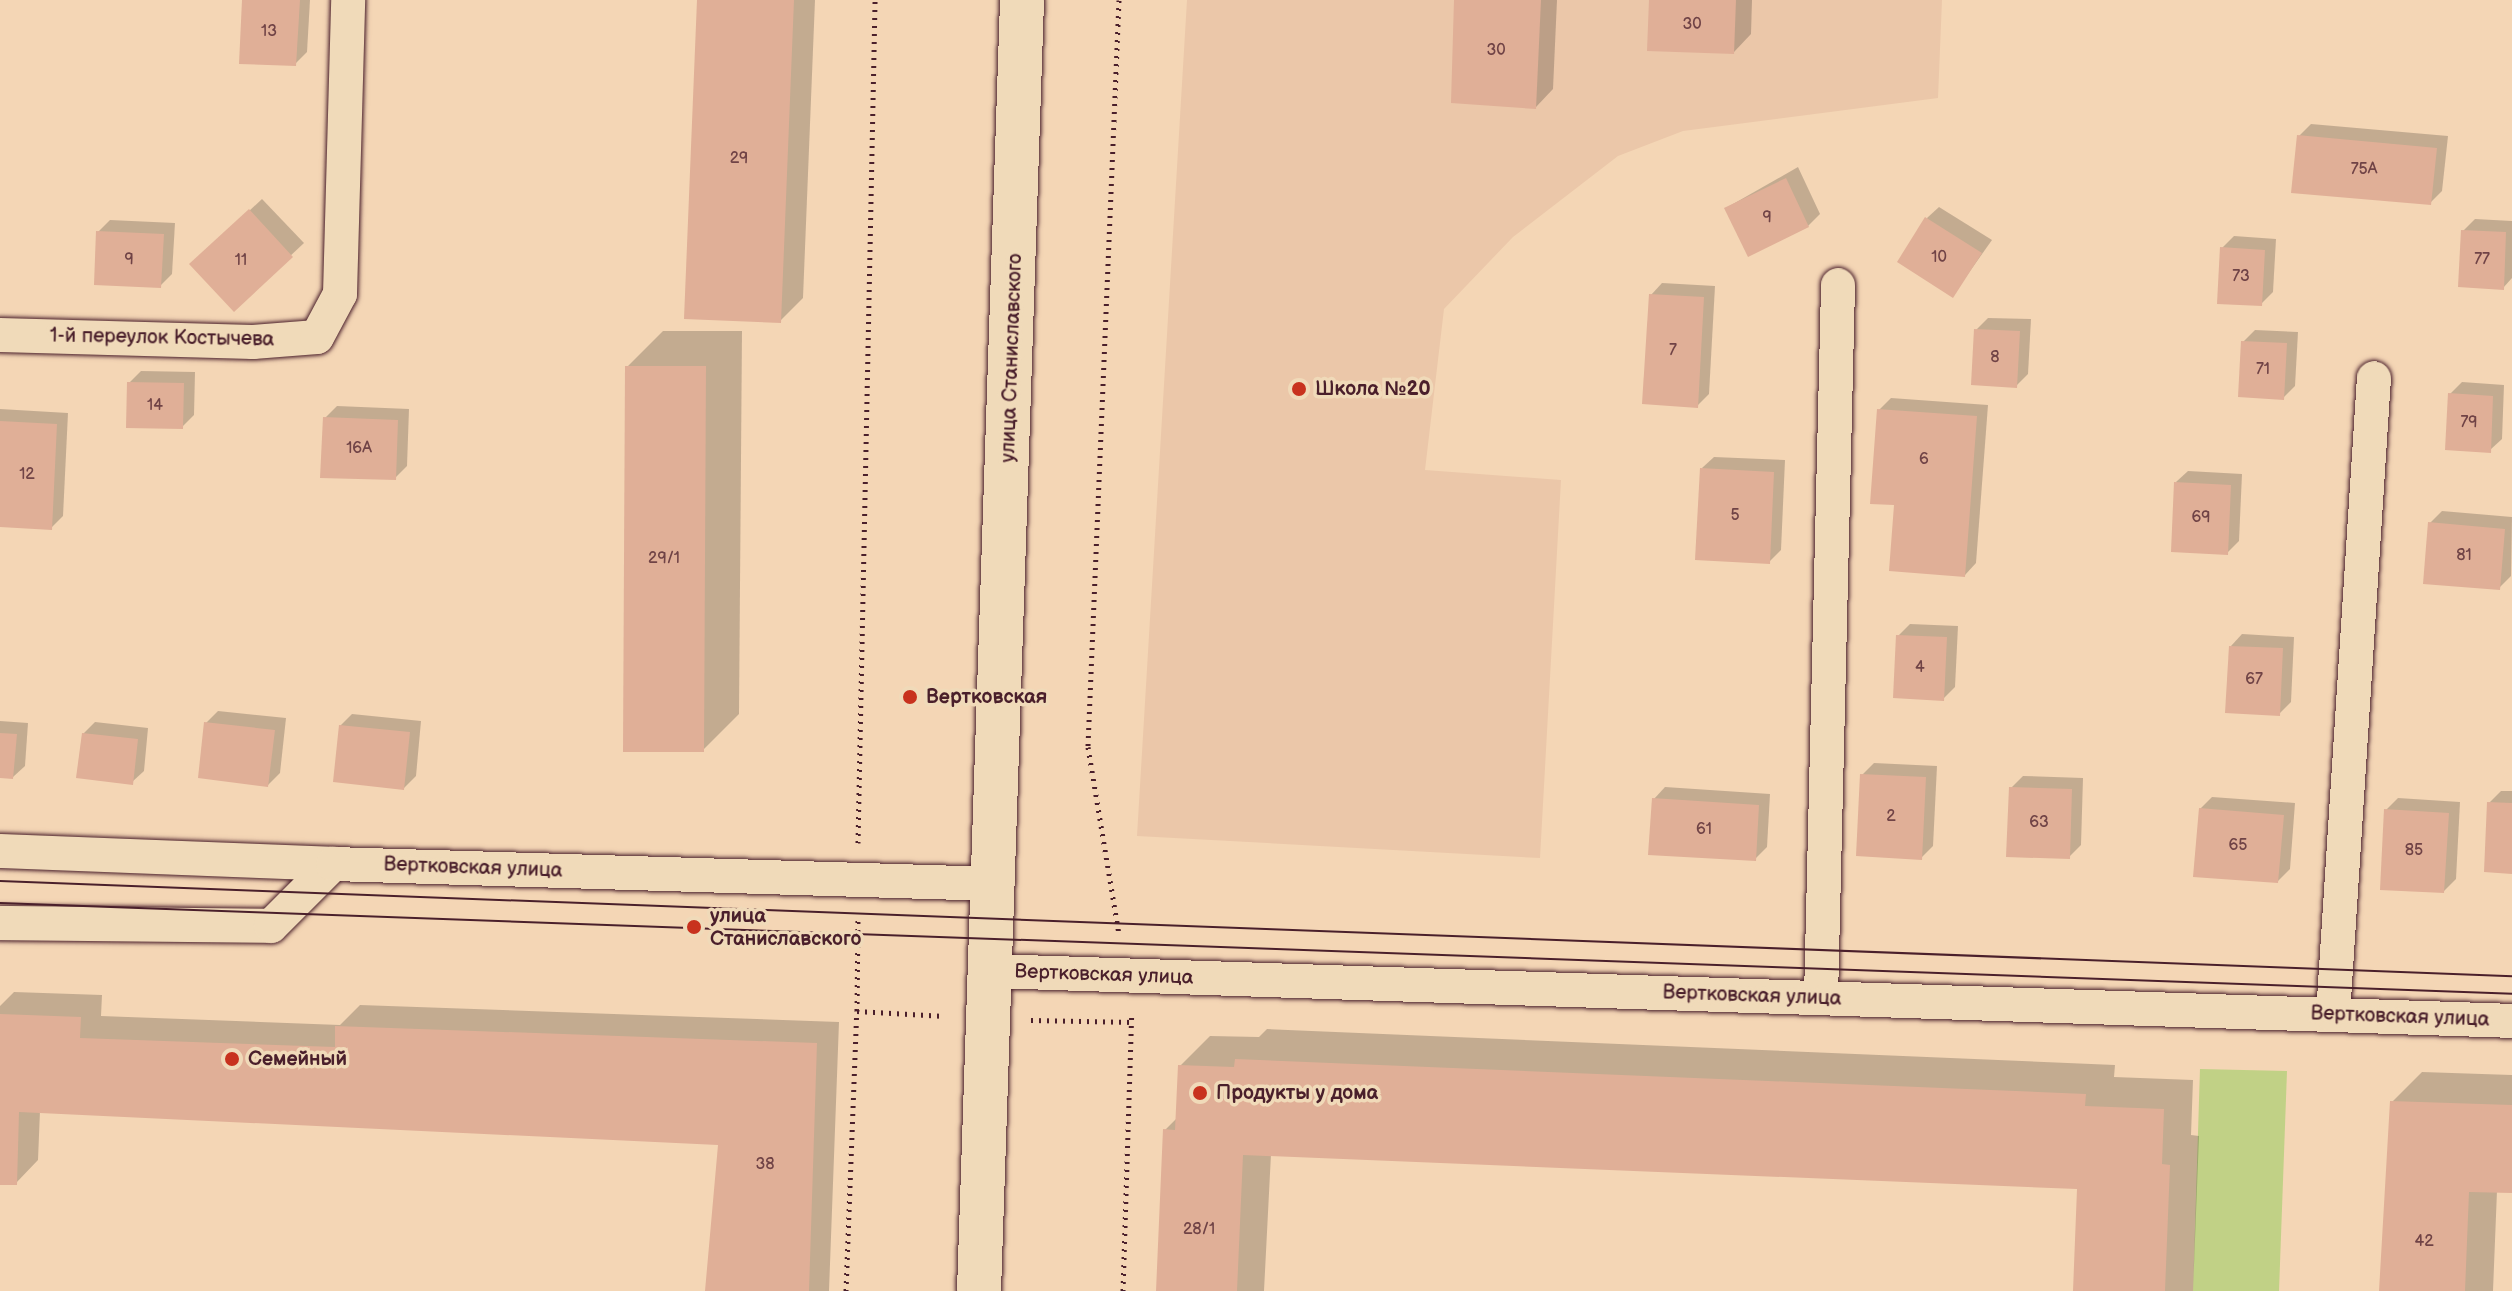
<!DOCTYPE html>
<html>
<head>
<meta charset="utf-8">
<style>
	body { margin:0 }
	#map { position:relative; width:2512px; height:1291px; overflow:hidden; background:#f4d6b5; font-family:"Balsamiq Sans",sans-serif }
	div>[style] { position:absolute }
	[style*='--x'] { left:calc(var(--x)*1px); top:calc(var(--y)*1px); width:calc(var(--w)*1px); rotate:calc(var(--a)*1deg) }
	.built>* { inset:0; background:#ebc7a9 }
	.green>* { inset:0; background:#c1d186 }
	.shadow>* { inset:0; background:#0003 }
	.building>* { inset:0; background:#e0af97 }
	.path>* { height:5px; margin-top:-2.5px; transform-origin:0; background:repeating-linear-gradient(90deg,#4a1f2b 0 2px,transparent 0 8px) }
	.roads { filter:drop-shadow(0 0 2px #4a1f2b) drop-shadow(0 0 2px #4a1f2b) }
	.street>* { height:34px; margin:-17px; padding:0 17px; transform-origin:17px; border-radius:17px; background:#f0dab9 }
	.primary>* { height:44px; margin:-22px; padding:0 22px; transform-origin:22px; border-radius:22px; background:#f0dab9 }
	.tram>* { height:2px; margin:-1px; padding:0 1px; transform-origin:1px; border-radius:1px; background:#4a1f2b }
	.dots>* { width:22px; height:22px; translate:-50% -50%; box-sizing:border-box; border:4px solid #f0dab9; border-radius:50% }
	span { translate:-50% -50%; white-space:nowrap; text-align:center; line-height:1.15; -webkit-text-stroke:7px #f0dab9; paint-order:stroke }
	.number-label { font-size:16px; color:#704346 }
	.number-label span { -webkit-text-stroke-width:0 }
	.street-label { font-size:20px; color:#4a1f2b }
	.poi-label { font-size:20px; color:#4a1f2b; font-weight:700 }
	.left { translate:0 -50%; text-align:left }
</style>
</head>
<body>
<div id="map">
	<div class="built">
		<div style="clip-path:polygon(1187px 0,1942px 0,1938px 98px,1683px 131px,1618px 156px,1513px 237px,1444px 309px,1425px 470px,1561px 480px,1540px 858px,1137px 836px)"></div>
	</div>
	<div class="green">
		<div style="clip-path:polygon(2200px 1069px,2287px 1071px,2279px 1291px,2193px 1291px)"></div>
	</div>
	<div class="shadow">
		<div style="clip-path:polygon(244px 0,310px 0,307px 52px,295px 64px)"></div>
		<div style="clip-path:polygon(699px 0,815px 0,803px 298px,780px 321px)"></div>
		<div style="clip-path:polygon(1456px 0,1557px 0,1553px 89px,1536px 107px)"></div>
		<div style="clip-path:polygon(1651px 0,1752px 0,1751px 34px,1734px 52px)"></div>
		<div style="clip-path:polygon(2311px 124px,2448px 136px,2442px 191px,2430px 203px,2299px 136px)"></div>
		<div style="clip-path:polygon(1798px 167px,1820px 214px,1808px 226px,1726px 208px)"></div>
		<div style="clip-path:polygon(262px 199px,304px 243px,234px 309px,204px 253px)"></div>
		<div style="clip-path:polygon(1939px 207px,1992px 240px,1953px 295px,1927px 218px)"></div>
		<div style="clip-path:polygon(2475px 219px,2512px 221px,2512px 278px,2503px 288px,2463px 231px)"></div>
		<div style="clip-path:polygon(110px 220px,175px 223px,172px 274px,160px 286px,98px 232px)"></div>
		<div style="clip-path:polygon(2234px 236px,2276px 239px,2273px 292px,2261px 304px,2222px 248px)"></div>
		<div style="clip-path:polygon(1662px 283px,1715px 286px,1709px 394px,1697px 406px,1651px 295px)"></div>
		<div style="clip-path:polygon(1988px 318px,2031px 319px,2028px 374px,2016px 386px,1976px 330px)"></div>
		<div style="clip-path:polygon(2255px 330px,2298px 332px,2295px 386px,2283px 398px,2243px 342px)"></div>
		<div style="clip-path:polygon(663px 331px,742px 331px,739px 714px,703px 750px,627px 367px)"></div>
		<div style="clip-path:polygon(141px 371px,195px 372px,194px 415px,182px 427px,129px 383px)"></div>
		<div style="clip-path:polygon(2462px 382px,2504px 385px,2502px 439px,2490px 450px,2450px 394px)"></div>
		<div style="clip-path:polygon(1891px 398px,1988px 405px,1976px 563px,1965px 575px,1896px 504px,1879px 410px)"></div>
		<div style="clip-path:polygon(337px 406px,409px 409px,407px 466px,395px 478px,325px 418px)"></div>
		<div style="clip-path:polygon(0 409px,68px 413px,63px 516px,51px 528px,0 525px)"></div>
		<div style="clip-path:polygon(1714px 457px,1785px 460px,1781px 550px,1769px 562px,1702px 468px)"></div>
		<div style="clip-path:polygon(2188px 471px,2242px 474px,2239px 541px,2227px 553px,2176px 482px)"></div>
		<div style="clip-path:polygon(2442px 511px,2512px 517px,2511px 576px,2499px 588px,2430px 523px)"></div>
		<div style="clip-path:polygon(1910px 624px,1958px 626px,1955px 687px,1943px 699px,1898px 636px)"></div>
		<div style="clip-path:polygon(2242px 634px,2294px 637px,2291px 702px,2279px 714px,2231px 646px)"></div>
		<div style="clip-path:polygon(218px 711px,286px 718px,280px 773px,268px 785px,206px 723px)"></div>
		<div style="clip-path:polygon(352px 714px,421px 721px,416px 776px,404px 788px,340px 726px)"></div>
		<div style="clip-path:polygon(0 721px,28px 723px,25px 766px,13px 777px,0 776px)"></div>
		<div style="clip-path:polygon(95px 722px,148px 728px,144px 771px,132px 782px,83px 734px)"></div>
		<div style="clip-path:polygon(1874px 763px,1937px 766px,1933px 846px,1921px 858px,1862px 775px)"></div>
		<div style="clip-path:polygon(2023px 776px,2083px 778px,2081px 845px,2069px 857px,2011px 788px)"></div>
		<div style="clip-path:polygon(1665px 787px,1770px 794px,1767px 847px,1755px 859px,1654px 799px)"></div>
		<div style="clip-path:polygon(2501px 791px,2512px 791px,2512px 872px,2489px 803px)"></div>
		<div style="clip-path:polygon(2212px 797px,2295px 803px,2290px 869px,2278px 881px,2200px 809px)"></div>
		<div style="clip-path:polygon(2398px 798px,2460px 802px,2456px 879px,2444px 891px,2386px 810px)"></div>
		<div style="clip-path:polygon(14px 992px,102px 995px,101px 1016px,340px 1025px,360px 1005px,839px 1022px,829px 1291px,710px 1291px,720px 1143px,40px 1111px,38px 1160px,16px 1183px,0 1183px,0 1006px)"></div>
		<div style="clip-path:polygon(1267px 1029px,2115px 1065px,2114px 1077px,2193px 1080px,2191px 1135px,2199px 1136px,2193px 1291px,2075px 1291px,2079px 1187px,1271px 1154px,1264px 1291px,1157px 1291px,1165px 1130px,1178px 1117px,1180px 1066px,1210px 1036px,1259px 1037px)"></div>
		<div style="clip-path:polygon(2422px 1072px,2512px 1075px,2512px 1191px,2497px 1191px,2493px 1291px,2381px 1291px,2392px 1102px)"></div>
	</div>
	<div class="building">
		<div style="clip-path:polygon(242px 0,300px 0,296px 66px,239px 64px)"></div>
		<div style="clip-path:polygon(697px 0,794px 0,781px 323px,684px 319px)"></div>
		<div style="clip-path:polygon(1454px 0,1541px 0,1536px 109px,1451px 103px)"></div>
		<div style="clip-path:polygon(1649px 0,1736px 0,1734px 54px,1647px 51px)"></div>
		<div style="clip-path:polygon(2297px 135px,2437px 148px,2431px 205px,2291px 193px)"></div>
		<div style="clip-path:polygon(1786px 178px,1809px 227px,1748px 257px,1724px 208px)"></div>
		<div style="clip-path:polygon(249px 209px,293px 257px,234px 312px,189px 264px)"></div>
		<div style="clip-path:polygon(1925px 217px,1982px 253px,1953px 298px,1897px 262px)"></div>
		<div style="clip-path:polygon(2461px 230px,2506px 232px,2504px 290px,2458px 287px)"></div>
		<div style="clip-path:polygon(96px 231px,164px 234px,161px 288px,94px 285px)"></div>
		<div style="clip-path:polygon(2220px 247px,2265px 250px,2262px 306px,2217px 304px)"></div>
		<div style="clip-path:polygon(1649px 294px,1704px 297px,1698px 408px,1642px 404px)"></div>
		<div style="clip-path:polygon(1974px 329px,2020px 331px,2017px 388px,1971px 385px)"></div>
		<div style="clip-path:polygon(2241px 341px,2287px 343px,2284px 400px,2238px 397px)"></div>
		<div style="clip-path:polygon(625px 366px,706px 366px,704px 752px,623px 752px)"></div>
		<div style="clip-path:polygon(127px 382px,184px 383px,183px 429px,126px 428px)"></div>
		<div style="clip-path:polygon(2448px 393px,2493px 396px,2491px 453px,2445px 450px)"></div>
		<div style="clip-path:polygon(1877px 409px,1977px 416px,1965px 577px,1889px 571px,1894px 505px,1870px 504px)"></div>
		<div style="clip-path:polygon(323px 417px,398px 420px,396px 480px,320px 478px)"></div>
		<div style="clip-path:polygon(0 421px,57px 424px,52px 530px,0 527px)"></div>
		<div style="clip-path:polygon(1700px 468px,1774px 472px,1770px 564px,1695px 560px)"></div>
		<div style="clip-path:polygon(2174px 482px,2231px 485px,2228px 555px,2171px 552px)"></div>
		<div style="clip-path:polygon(2428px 522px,2505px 529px,2500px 590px,2423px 584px)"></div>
		<div style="clip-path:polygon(1896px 635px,1947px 637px,1944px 701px,1893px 698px)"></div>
		<div style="clip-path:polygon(2229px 646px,2283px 648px,2280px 716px,2225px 713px)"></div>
		<div style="clip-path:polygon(204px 722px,275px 730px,268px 787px,198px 778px)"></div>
		<div style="clip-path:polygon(339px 725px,410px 732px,404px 790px,333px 782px)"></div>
		<div style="clip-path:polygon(0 733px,17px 734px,13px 779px,0 778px)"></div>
		<div style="clip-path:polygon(82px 733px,138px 739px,133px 785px,76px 778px)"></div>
		<div style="clip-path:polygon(1860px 774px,1926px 777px,1922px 860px,1856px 856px)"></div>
		<div style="clip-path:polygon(2009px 787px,2072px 789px,2070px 859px,2006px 857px)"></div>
		<div style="clip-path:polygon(1652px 798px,1759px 805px,1756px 861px,1648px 855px)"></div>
		<div style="clip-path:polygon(2487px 802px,2512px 803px,2512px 874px,2484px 872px)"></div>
		<div style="clip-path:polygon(2199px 808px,2284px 815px,2278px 883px,2193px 877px)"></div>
		<div style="clip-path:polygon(2384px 809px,2449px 813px,2444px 893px,2380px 890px)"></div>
		<div style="clip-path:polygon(0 1014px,81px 1017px,80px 1038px,335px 1047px,335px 1026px,817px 1043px,809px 1291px,705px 1291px,718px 1145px,19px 1112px,17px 1185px,0 1185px)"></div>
		<div style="clip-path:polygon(1235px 1059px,2086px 1094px,2085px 1106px,2164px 1109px,2162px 1164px,2170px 1165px,2165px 1291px,2073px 1291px,2077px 1189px,1243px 1155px,1237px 1291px,1156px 1291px,1163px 1129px,1175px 1130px,1178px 1065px,1234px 1067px)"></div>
		<div style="clip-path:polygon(2390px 1101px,2512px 1105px,2512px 1193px,2469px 1192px,2465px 1291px,2379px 1291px)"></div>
	</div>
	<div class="path">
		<div style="--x:1119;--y:0;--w:748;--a:92.38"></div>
		<div style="--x:1088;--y:747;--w:191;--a:80.6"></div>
		<div style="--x:858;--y:843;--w:843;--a:-88.84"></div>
		<div style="--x:857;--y:1011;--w:94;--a:-89.4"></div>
		<div style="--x:1031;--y:1020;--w:103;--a:1.1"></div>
		<div style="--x:846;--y:1291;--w:280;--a:-87.8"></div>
		<div style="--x:857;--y:1011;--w:88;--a:3.3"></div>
		<div style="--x:1123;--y:1291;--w:279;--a:-88.2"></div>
	</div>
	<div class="roads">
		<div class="street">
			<div style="--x:0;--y:335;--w:253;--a:1.6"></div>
			<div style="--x:253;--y:342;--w:64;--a:-4.5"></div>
			<div style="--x:317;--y:337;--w:49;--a:-61.9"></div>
			<div style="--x:340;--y:294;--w:294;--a:-88.4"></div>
			<div style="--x:0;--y:851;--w:333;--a:2.2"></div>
			<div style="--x:0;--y:923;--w:271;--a:0.6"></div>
			<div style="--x:271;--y:926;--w:88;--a:-45"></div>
			<div style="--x:333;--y:864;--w:664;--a:1.73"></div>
			<div style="--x:992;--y:971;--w:1521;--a:1.88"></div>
			<div style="--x:1821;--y:998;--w:713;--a:-88.63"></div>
			<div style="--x:2333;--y:1015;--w:638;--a:-86.32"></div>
		</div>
		<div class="primary">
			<div style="--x:979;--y:1291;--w:1292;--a:-88.09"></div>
		</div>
	</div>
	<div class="tram">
		<div style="--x:0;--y:881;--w:2514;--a:2.17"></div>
		<div style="--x:0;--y:903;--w:2514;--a:2.07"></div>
	</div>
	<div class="dots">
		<div style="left:1299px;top:389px;background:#c8321e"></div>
		<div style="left:910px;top:697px;background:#c8321e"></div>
		<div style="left:694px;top:927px;background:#c8321e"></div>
		<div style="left:232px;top:1059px;background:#c8321e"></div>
		<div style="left:1200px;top:1093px;background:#c8321e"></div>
	</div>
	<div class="number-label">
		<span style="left:1692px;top:25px">30</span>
		<span style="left:269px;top:32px">13</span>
		<span style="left:1496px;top:51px">30</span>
		<span style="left:739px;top:159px">29</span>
		<span style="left:2364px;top:170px">75А</span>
		<span style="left:1767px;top:218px">9</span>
		<span style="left:1939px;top:258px">10</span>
		<span style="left:129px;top:260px">9</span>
		<span style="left:2482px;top:260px">77</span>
		<span style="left:241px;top:261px">11</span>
		<span style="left:2241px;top:277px">73</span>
		<span style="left:1673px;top:351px">7</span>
		<span style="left:1995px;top:358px">8</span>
		<span style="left:2263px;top:370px">71</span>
		<span style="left:155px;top:406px">14</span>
		<span style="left:2469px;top:423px">79</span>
		<span style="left:359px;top:449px">16А</span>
		<span style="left:1924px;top:460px">6</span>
		<span style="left:27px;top:475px">12</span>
		<span style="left:1735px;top:516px">5</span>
		<span style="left:2201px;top:518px">69</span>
		<span style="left:2464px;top:556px">81</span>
		<span style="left:664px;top:559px">29/1</span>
		<span style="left:1920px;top:668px">4</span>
		<span style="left:2254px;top:680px">67</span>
		<span style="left:1891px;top:817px">2</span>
		<span style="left:2039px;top:823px">63</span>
		<span style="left:1704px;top:830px">61</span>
		<span style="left:2238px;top:846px">65</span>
		<span style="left:2414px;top:851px">85</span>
		<span style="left:765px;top:1165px">38</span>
		<span style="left:1199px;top:1230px">28/1</span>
		<span style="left:2424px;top:1242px">42</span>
	</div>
	<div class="street-label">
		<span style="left:162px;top:338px;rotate:1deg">1-й переулок Костычева</span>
		<span style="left:1012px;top:358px;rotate:-88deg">улица Станиславского</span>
		<span style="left:473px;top:868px;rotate:2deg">Вертковская улица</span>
		<span style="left:1104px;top:975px;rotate:2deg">Вертковская улица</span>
		<span style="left:1752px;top:996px;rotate:2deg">Вертковская улица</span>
		<span style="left:2400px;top:1017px;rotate:2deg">Вертковская улица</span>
	</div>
	<div class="poi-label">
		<span class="left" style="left:1315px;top:389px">Школа №20</span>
		<span class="left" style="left:926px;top:697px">Вертковская</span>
		<span class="left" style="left:710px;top:928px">улица<br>Станиславского</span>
		<span class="left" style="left:248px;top:1059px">Семейный</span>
		<span class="left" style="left:1216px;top:1093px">Продукты у дома</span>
	</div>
</div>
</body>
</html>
